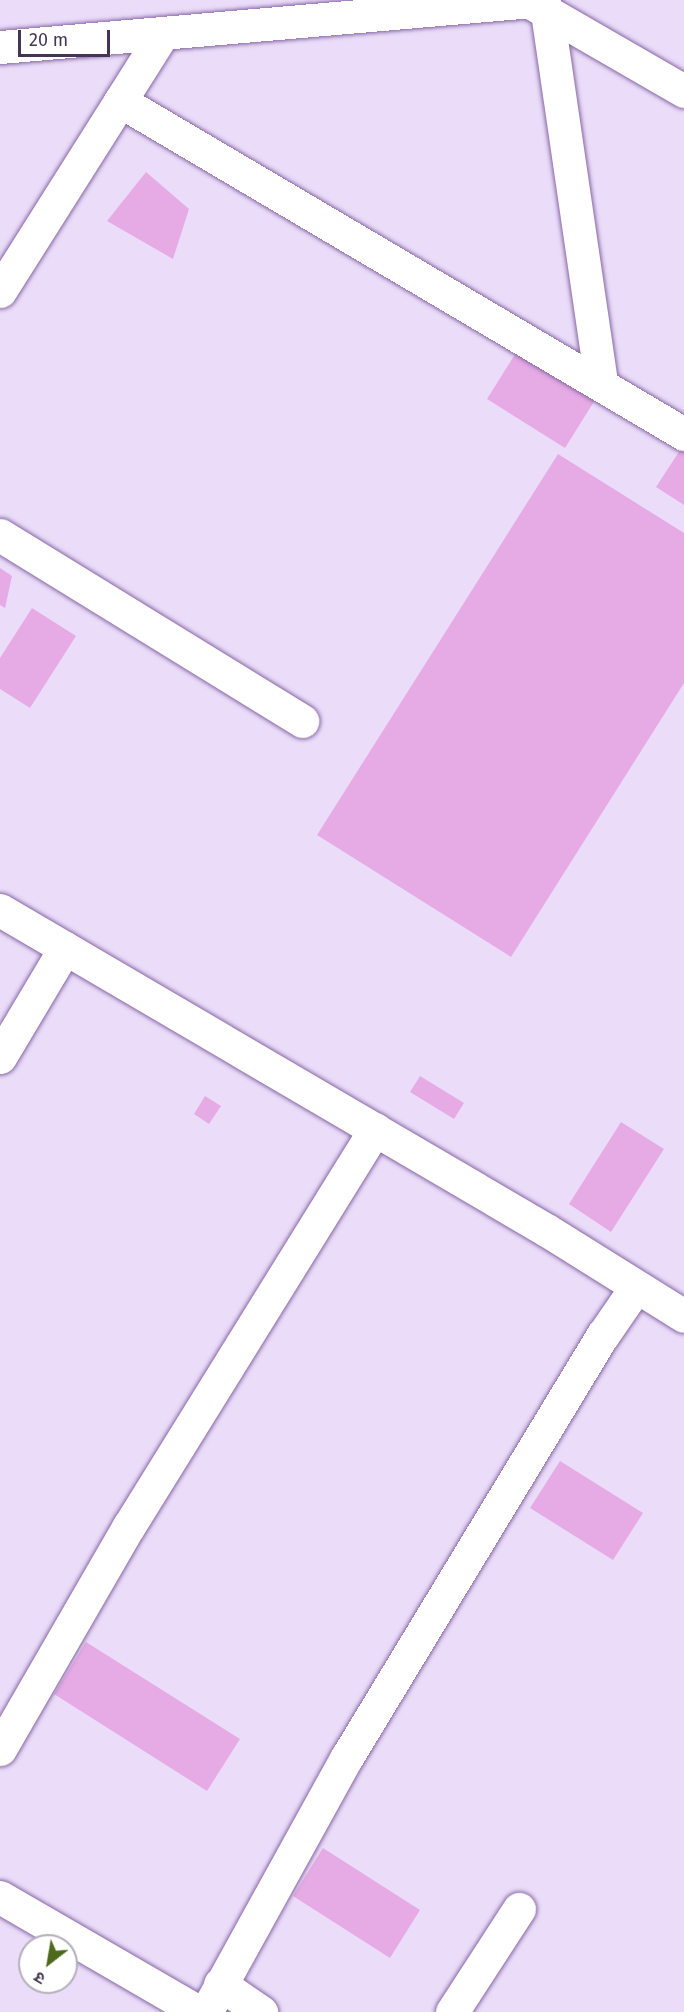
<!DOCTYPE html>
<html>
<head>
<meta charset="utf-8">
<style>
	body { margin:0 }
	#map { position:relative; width:684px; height:2012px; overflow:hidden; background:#ebddf9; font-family:"Fira Sans","Noto Sans Devanagari",sans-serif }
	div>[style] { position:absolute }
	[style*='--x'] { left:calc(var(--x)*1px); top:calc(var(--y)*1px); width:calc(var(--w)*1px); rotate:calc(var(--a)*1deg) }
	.building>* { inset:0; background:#e6abe4 }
	.roads { filter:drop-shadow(0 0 2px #8867a6) drop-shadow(0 0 2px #8867a6) }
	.minor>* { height:33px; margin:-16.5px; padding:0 16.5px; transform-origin:16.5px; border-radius:16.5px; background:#fff }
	span { translate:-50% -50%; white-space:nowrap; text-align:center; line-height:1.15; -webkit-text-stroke:4.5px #fff; paint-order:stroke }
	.north { position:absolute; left:18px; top:1934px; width:60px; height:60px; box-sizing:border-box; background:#fff; border:2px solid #b4afba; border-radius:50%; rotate:211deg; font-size:16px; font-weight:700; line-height:24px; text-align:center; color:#443652 }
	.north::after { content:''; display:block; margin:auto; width:21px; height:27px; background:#4d691b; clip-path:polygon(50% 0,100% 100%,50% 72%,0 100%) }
	.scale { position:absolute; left:18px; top:30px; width:92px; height:27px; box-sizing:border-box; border:3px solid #443652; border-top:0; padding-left:8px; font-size:18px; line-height:21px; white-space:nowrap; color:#443652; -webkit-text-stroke:4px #fff; paint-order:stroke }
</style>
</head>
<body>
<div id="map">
	<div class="building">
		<div style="clip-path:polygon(146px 172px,189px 209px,173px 259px,107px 221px)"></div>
		<div style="clip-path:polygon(517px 351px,595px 400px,565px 448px,487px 399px)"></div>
		<div style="clip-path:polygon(684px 444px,684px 505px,656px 487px)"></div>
		<div style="clip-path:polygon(558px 454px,684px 533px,684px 683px,511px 957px,317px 835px)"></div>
		<div style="clip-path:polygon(0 568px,12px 576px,5px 608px,0 605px)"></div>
		<div style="clip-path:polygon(32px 608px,76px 636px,30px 708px,0 689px,0 658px)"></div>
		<div style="clip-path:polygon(420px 1076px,464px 1103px,454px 1119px,410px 1092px)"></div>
		<div style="clip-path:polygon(205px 1096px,221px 1106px,209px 1124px,194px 1114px)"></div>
		<div style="clip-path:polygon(621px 1122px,664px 1149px,611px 1232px,569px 1204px)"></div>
		<div style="clip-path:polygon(560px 1461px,643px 1513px,613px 1560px,530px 1508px)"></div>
		<div style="clip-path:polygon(86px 1642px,240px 1739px,207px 1791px,54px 1694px)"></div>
		<div style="clip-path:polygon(323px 1848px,420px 1910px,390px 1958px,293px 1896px)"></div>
	</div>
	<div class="roads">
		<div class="minor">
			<div style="--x:535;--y:5;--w:172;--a:30"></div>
			<div style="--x:547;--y:12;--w:375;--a:81.7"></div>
			<div style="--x:0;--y:47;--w:546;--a:-4.94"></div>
			<div style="--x:120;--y:101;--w:655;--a:30.56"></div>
			<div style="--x:0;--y:291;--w:305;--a:-57.7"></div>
			<div style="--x:0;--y:535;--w:355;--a:31.6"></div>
			<div style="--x:0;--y:910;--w:635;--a:30.36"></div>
			<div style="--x:548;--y:1231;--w:160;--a:32"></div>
			<div style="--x:0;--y:1057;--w:127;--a:-59.2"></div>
			<div style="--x:0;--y:1749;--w:258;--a:-60"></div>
			<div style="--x:129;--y:1526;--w:467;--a:-58.2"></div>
			<div style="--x:0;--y:1897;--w:229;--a:30.1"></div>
			<div style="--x:220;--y:1984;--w:50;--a:34.3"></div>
			<div style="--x:206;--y:2012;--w:291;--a:-61.1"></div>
			<div style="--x:347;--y:1757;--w:494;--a:-58.8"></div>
			<div style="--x:603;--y:1335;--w:58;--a:-55.5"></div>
			<div style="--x:452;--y:2012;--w:123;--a:-57"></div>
		</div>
	</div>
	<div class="north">उ</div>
	<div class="scale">20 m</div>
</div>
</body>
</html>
